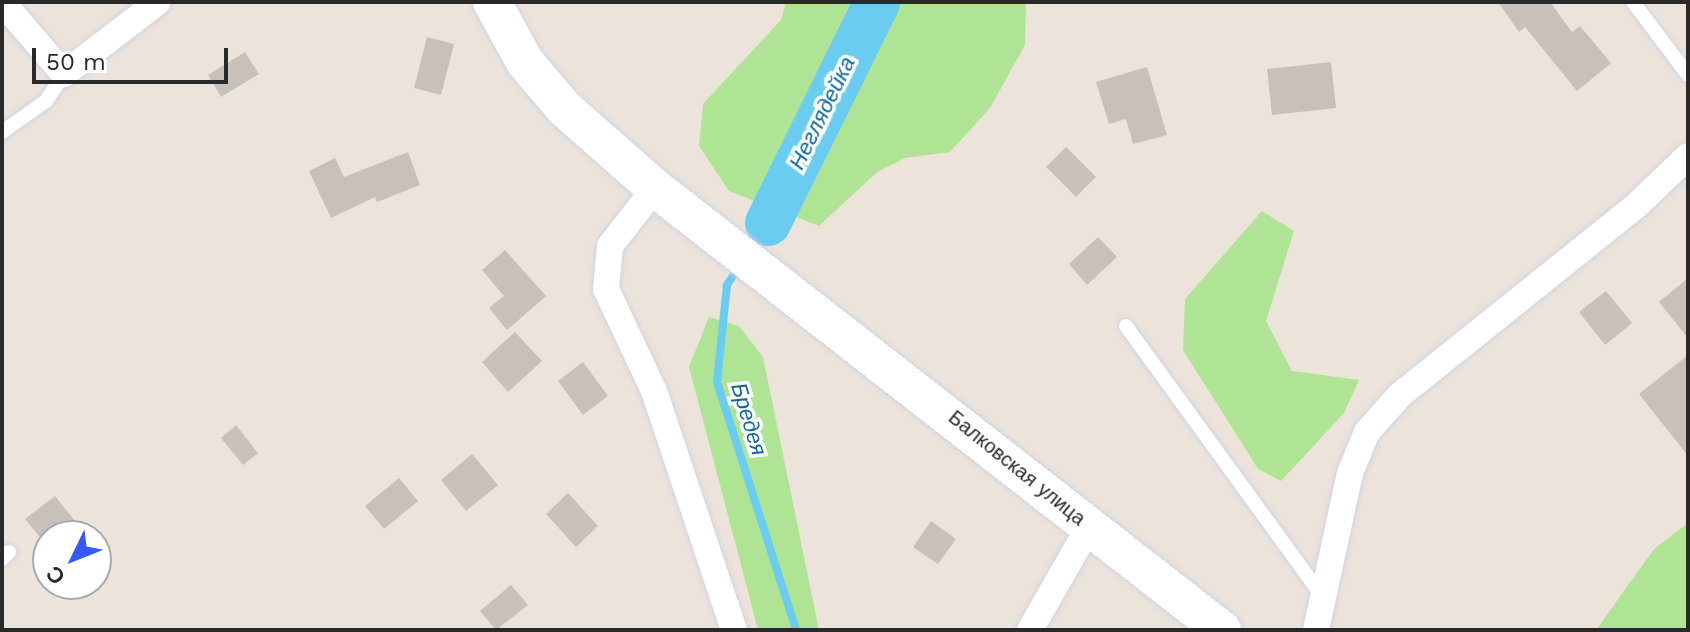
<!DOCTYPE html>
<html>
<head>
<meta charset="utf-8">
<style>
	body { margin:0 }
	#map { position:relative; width:1690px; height:632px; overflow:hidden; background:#ece4da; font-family:"Work Sans",sans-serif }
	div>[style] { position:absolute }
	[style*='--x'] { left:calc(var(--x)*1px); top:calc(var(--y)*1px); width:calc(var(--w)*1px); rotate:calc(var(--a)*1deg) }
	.green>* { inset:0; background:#afe495 }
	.stream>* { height:8px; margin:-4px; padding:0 4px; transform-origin:4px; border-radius:4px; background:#6accf1 }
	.river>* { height:46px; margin:-23px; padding:0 23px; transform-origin:23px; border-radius:23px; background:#6accf1 }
	.building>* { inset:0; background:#c7c1ba }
	.roads { filter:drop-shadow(0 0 2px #cfd3e2) drop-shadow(0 0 2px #cfd3e2) }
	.lane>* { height:14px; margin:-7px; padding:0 7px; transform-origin:7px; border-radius:7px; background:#fff }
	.street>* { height:26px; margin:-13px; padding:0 13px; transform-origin:13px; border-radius:13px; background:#fff }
	.secondary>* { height:38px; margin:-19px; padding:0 19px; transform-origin:19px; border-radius:19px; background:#fff }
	span { translate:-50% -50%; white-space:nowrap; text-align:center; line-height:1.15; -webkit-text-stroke:7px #fff; paint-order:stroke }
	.street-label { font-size:20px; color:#292929 }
	.water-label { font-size:22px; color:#0a689b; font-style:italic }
	.frame { position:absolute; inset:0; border:4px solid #292929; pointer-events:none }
	.north { position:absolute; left:32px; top:520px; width:80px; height:80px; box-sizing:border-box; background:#fff; border:2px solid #a9a9a9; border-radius:50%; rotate:227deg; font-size:22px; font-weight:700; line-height:32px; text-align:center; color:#292929 }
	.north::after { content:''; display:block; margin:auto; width:28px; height:36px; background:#3559fd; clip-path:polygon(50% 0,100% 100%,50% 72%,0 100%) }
	.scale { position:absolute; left:32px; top:48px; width:196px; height:36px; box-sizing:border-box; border:4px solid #292929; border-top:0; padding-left:10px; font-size:24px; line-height:28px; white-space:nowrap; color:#292929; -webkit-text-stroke:6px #fff; paint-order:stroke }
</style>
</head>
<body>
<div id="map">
	<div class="green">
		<div style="clip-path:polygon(786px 2px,1026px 2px,1025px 45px,990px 108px,950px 152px,905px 158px,877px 172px,819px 226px,729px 191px,699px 146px,703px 104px,781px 20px)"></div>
		<div style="clip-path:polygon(1262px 211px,1294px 231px,1266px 321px,1292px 371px,1359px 380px,1344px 413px,1281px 481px,1258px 469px,1183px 350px,1185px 299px)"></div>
		<div style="clip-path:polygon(709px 317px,739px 326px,763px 357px,819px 630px,758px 630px,689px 367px)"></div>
		<div style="clip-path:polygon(1688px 523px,1688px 630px,1596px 630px,1654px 549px)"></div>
	</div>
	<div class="stream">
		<div style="--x:751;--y:249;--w:31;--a:-57"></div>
		<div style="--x:739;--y:267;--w:22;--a:124"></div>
		<div style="--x:727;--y:285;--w:98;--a:95.9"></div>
		<div style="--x:717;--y:382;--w:260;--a:72.3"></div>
	</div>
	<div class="river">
		<div style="--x:768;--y:223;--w:246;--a:-63.7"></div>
	</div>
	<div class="building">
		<div style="clip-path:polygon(1498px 2px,1550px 2px,1572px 32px,1580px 26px,1611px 63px,1577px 91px,1525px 27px,1519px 32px)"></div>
		<div style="clip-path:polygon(427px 37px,454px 44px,441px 95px,414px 88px)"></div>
		<div style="clip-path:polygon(245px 52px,259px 74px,221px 97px,208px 75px)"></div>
		<div style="clip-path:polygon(1331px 62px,1336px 108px,1272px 115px,1267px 69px)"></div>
		<div style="clip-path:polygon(1147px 67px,1167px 135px,1133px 144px,1126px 119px,1109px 124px,1096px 82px)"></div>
		<div style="clip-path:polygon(1066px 147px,1096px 177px,1076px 197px,1046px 167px)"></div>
		<div style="clip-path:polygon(408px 152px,420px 185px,377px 202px,375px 197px,331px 218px,309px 171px,335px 158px,344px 177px)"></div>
		<div style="clip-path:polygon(1098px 237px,1117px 257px,1087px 285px,1069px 264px)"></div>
		<div style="clip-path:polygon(505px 250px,546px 296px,507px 330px,489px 308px,504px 296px,482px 270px)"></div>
		<div style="clip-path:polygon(1688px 278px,1688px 338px,1659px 302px)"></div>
		<div style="clip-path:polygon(1606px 291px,1632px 323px,1605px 345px,1579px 312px)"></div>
		<div style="clip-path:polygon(515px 332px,542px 361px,508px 392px,482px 362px)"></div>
		<div style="clip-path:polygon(1688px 355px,1688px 456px,1639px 394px)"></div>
		<div style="clip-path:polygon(583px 362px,608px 396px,583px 415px,558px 381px)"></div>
		<div style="clip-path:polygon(236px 425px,258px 453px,243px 465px,221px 438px)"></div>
		<div style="clip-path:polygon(472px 454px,498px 485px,466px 511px,441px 480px)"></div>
		<div style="clip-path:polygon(399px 478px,418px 501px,384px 529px,365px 506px)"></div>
		<div style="clip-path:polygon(568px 493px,598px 526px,576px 547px,546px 514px)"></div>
		<div style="clip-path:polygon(55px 496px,87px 536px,39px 536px,25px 519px)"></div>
		<div style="clip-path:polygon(931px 521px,956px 539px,938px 564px,913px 547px)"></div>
		<div style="clip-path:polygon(511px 585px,528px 605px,496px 630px,480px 611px)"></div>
	</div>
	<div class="roads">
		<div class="lane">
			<div style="--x:1633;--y:2;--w:91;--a:53"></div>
			<div style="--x:2;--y:132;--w:54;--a:-35.2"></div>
			<div style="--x:46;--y:101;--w:32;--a:-56"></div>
			<div style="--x:1126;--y:326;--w:335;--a:54"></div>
			<div style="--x:2;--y:559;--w:10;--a:-45"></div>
		</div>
		<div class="street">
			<div style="--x:2;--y:2;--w:95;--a:49.3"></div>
			<div style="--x:64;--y:74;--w:118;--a:-37.5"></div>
			<div style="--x:655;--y:188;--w:73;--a:127.8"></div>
			<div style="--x:610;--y:246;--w:43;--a:95.3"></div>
			<div style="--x:606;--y:289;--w:113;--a:64.8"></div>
			<div style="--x:654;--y:391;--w:252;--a:71.5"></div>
			<div style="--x:1030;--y:630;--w:119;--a:-60.2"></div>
			<div style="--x:1316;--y:630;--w:161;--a:-77.8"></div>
			<div style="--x:1350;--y:473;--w:44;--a:-67.5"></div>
			<div style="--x:1367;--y:432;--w:50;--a:-48.3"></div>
			<div style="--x:1400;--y:395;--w:305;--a:-38.7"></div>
			<div style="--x:1638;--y:204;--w:69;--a:-43.8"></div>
		</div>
		<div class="secondary">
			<div style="--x:492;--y:2;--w:68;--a:61.2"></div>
			<div style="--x:525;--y:62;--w:60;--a:49.7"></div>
			<div style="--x:564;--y:108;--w:121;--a:41.3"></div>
			<div style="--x:655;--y:188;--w:719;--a:37.94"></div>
		</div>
	</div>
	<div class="street-label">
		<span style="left:1017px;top:468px;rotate:39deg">Балковская улица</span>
	</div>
	<div class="water-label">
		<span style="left:822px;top:113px;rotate:-64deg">Неглядейка</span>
		<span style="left:749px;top:419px;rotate:73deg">Бредея</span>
	</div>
	<div class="frame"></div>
	<div class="north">С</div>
	<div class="scale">50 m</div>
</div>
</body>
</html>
